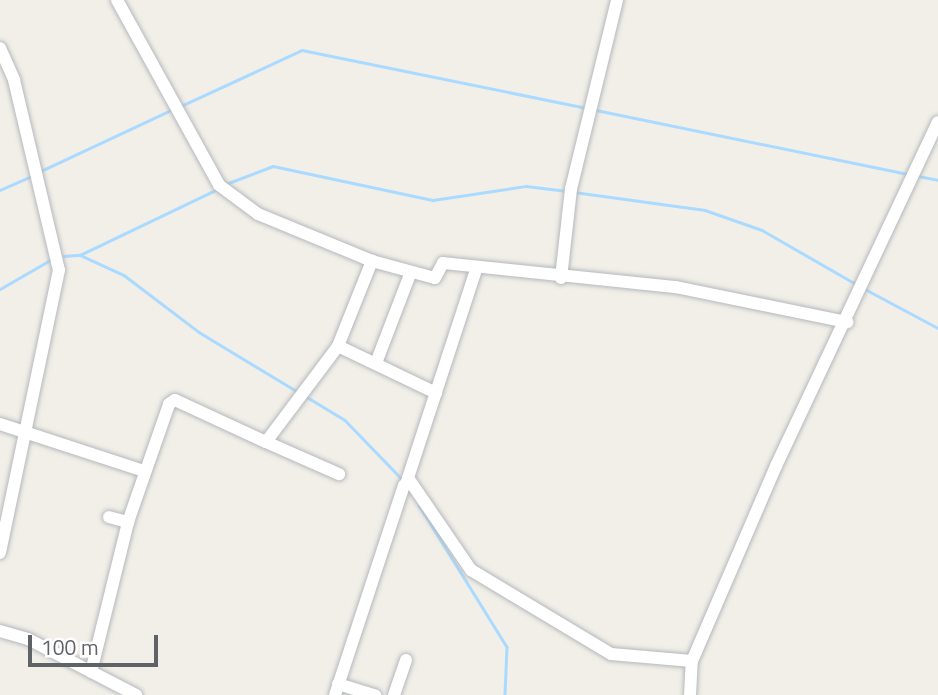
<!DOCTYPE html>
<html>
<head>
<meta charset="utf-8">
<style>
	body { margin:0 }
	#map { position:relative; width:938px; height:695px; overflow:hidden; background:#f1efe8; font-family:"Titillium Web",sans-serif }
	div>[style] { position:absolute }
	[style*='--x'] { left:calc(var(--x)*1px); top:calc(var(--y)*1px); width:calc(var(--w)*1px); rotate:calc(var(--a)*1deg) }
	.stream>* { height:2.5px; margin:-1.25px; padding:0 1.25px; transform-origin:1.25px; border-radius:1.25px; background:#aadaff }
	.roads { filter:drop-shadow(0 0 2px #b5b8bc) drop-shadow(0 0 2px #b5b8bc) }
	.minor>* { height:12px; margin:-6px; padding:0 6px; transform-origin:6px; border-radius:6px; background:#fff }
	span { translate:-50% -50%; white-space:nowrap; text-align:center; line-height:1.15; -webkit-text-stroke:5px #fff; paint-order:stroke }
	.scale { position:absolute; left:28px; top:635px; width:130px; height:32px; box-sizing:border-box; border:4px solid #5f6368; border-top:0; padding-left:9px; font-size:21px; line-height:24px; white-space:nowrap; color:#5f6368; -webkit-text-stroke:5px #fff; paint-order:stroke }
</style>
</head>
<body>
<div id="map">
	<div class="stream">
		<div style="--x:181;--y:106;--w:133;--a:-24.8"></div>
		<div style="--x:302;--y:50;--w:290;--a:11.5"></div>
		<div style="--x:596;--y:110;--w:318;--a:11.6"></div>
		<div style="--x:41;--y:171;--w:144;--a:-25.1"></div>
		<div style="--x:918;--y:176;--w:20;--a:11"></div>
		<div style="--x:223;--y:185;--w:53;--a:-20.8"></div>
		<div style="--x:273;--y:166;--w:164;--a:12"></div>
		<div style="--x:433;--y:200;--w:94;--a:-8.6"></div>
		<div style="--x:526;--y:186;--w:41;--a:7"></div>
		<div style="--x:0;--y:190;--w:35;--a:-24"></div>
		<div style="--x:574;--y:192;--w:132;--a:7.8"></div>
		<div style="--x:705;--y:210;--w:60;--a:19.3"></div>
		<div style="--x:762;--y:230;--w:108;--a:29.9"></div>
		<div style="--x:80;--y:255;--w:153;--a:-25.6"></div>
		<div style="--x:64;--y:256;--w:16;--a:-4"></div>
		<div style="--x:80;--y:255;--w:48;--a:24.4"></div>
		<div style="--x:124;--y:275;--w:94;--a:37.2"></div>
		<div style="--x:199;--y:332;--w:116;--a:31.2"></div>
		<div style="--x:0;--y:289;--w:60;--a:-30"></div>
		<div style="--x:865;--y:289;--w:83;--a:28.1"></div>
		<div style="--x:307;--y:397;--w:44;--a:31.2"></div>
		<div style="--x:345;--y:420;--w:82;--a:46"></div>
		<div style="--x:419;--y:505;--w:167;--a:58.2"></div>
		<div style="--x:507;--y:647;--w:48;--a:92.4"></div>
	</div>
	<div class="roads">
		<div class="minor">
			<div style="--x:117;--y:0;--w:211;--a:61.1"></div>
			<div style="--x:219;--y:185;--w:49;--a:36.6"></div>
			<div style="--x:258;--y:214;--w:123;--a:22.4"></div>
			<div style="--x:372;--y:261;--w:65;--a:15.1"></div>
			<div style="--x:435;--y:278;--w:17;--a:-62"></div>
			<div style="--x:443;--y:263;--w:234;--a:5.9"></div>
			<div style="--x:676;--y:287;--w:175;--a:11.6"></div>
			<div style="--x:0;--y:48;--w:35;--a:66"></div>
			<div style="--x:14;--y:80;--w:195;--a:76.7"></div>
			<div style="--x:59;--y:270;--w:289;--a:101.8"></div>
			<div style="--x:561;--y:278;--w:90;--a:-83.6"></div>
			<div style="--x:571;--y:189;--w:195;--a:-76.3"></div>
			<div style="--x:338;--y:346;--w:109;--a:25.6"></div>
			<div style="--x:376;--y:363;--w:97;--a:-69"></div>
			<div style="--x:0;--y:424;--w:151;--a:18.1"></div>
			<div style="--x:266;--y:442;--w:80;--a:23.7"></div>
			<div style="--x:408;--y:478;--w:112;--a:55.6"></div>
			<div style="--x:471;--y:570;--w:163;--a:31"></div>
			<div style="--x:611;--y:654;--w:81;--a:4.9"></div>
			<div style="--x:407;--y:481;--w:222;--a:-71.9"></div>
			<div style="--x:109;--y:517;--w:20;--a:15"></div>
			<div style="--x:0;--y:631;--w:29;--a:16"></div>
			<div style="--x:28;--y:639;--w:122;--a:27.4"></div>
			<div style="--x:91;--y:672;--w:154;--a:-76.1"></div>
			<div style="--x:128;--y:522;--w:125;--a:-70.8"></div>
			<div style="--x:169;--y:404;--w:7;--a:-34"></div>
			<div style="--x:175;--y:400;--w:100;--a:24.8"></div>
			<div style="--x:266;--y:442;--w:120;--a:-53.1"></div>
			<div style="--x:338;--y:346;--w:92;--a:-68.2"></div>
			<div style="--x:338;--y:684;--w:39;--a:17"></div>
			<div style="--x:335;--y:695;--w:221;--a:-71.8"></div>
			<div style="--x:394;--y:695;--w:37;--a:-71"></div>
			<div style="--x:690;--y:695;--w:34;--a:-87"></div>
			<div style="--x:692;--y:661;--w:212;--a:-66.7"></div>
			<div style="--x:776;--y:466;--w:380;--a:-64.8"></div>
		</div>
	</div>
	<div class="scale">100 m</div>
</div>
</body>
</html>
